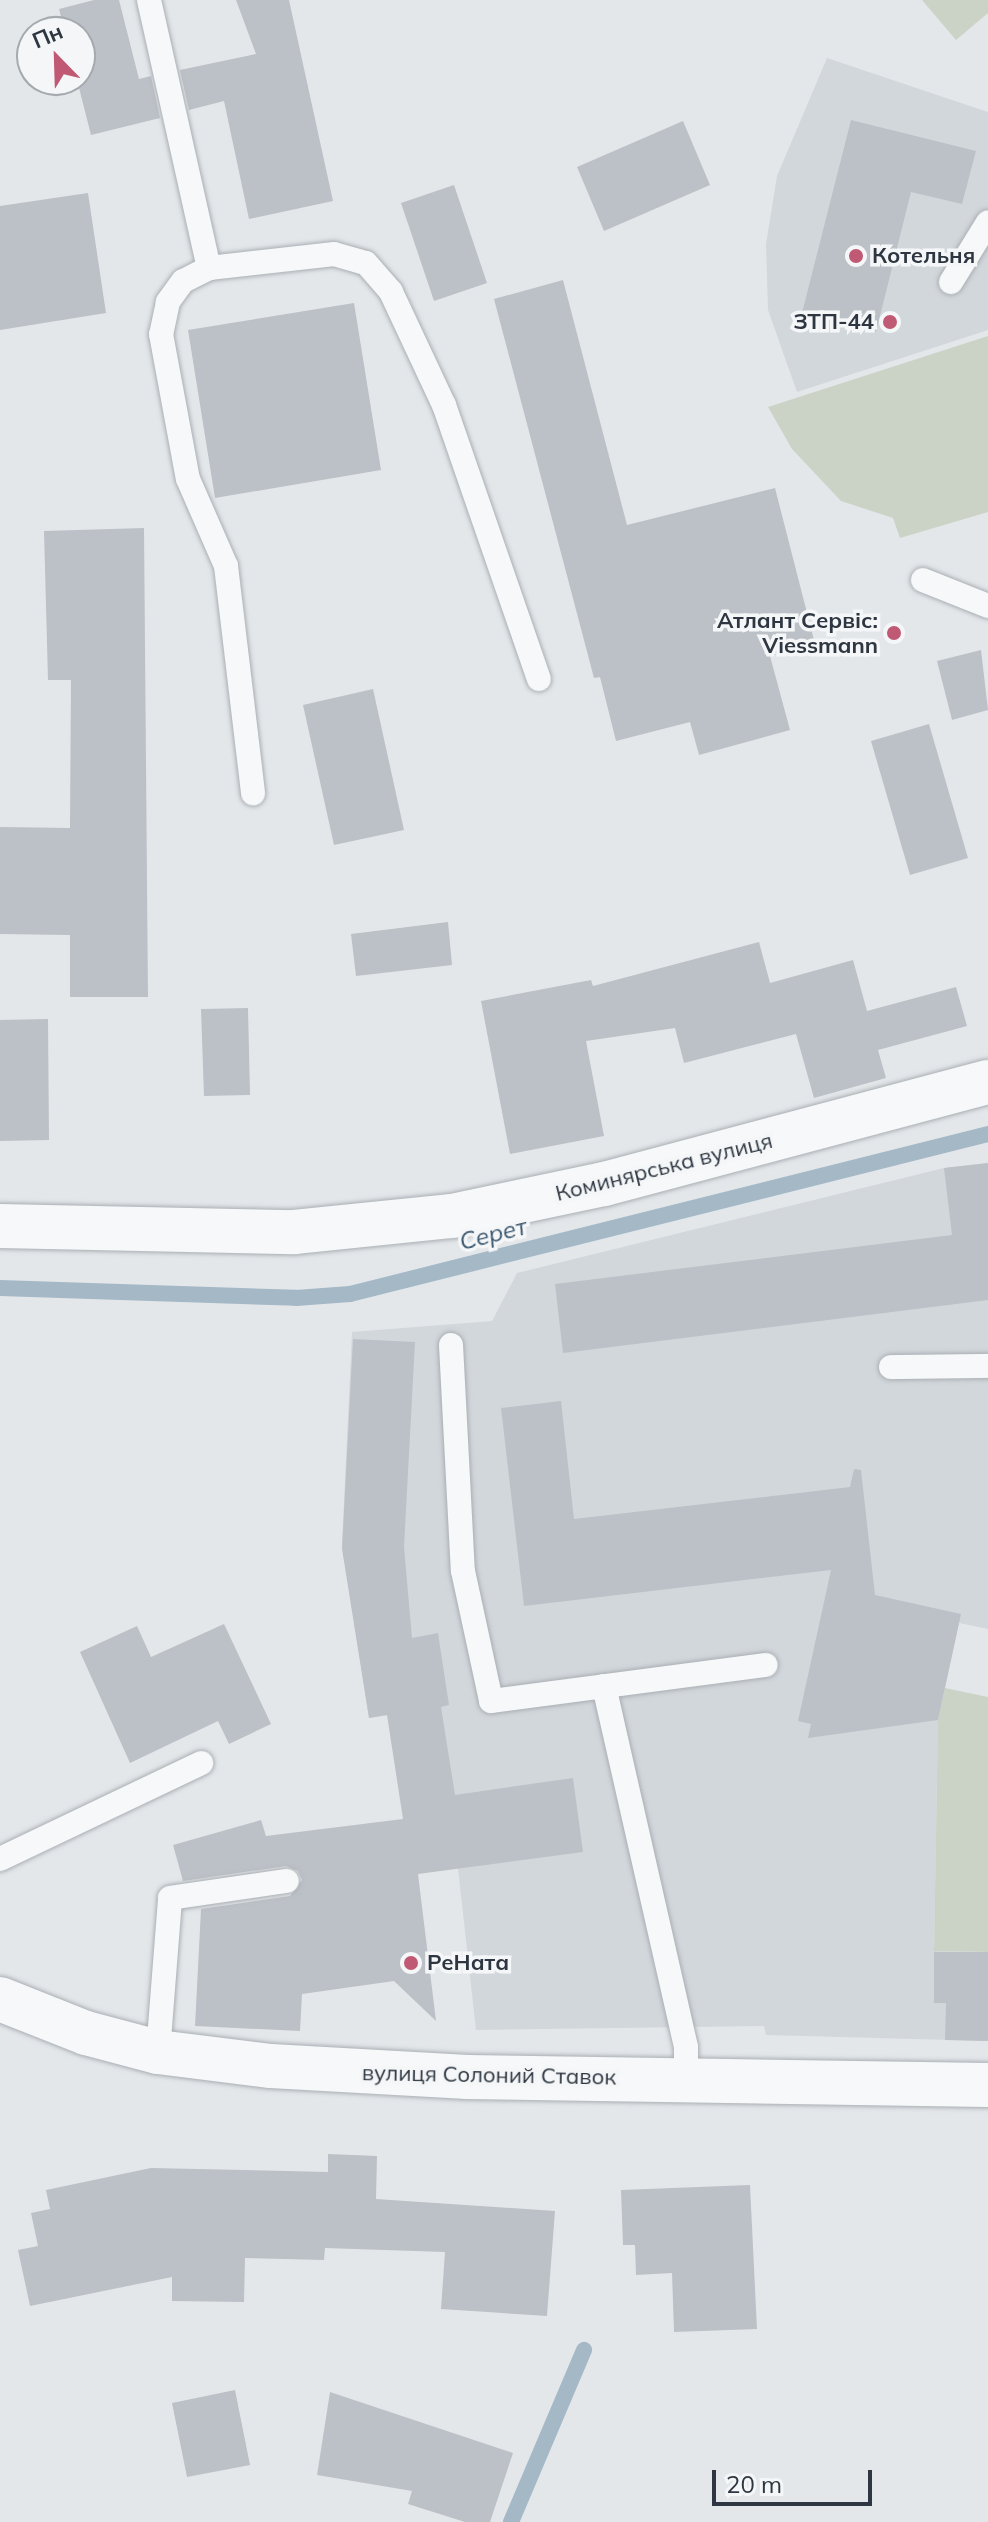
<!DOCTYPE html>
<html>
<head>
<meta charset="utf-8">
<style>
	body { margin:0 }
	#map { position:relative; width:988px; height:2522px; overflow:hidden; background:#e4e7ea; font-family:Mulish,sans-serif }
	div>[style] { position:absolute }
	[style*='--x'] { left:calc(var(--x)*1px); top:calc(var(--y)*1px); width:calc(var(--w)*1px); rotate:calc(var(--a)*1deg) }
	.built>* { inset:0; background:#d2d7dc }
	.green>* { inset:0; background:#cbd3c6 }
	.stream>* { height:16px; margin:-8px; padding:0 8px; transform-origin:8px; border-radius:8px; background:#a4b8c6 }
	.building>* { inset:0; background:#bcc1c7 }
	.roads { filter:drop-shadow(0 0 2px #aaafb4) drop-shadow(0 0 2px #aaafb4) }
	.service>* { height:24px; margin:-12px; padding:0 12px; transform-origin:12px; border-radius:12px; background:#f6f8f9 }
	.minor>* { height:44px; margin:-22px; padding:0 22px; transform-origin:22px; border-radius:22px; background:#f6f8f9 }
	.tertiary>* { height:44px; margin:-22px; padding:0 22px; transform-origin:22px; border-radius:22px; background:#f6f8f9 }
	.dots>* { width:22px; height:22px; translate:-50% -50%; box-sizing:border-box; border:4px solid #f4f6f8; border-radius:50% }
	span { translate:-50% -50%; white-space:nowrap; text-align:center; line-height:1.15; -webkit-text-stroke:7px #f4f6f8; paint-order:stroke }
	.poi-label { font-size:22px; color:#2e3741; font-weight:700 }
	.left { translate:0 -50%; text-align:left }
	.right { translate:-100% -50%; text-align:right }
	.street-label { font-size:22px; color:#2e3741 }
	.water-label { font-size:24px; color:#3c5970; font-style:italic }
	.north { position:absolute; left:16px; top:16px; width:80px; height:80px; box-sizing:border-box; background:#f4f6f8; border:2px solid #a5aaaf; border-radius:50%; rotate:337deg; font-size:22px; font-weight:700; line-height:32px; text-align:center; color:#2e3741 }
	.north::after { content:''; display:block; margin:auto; width:28px; height:36px; background:#c05973; clip-path:polygon(50% 0,100% 100%,50% 72%,0 100%) }
	.scale { position:absolute; left:712px; top:2470px; width:160px; height:36px; box-sizing:border-box; border:4px solid #2e3741; border-top:0; padding-left:10px; font-size:24px; line-height:28px; white-space:nowrap; color:#2e3741; -webkit-text-stroke:6px #f4f6f8; paint-order:stroke }
</style>
</head>
<body>
<div id="map">
	<div class="built">
		<div style="clip-path:polygon(827px 58px,988px 112px,988px 330px,797px 392px,768px 310px,766px 244px,777px 176px)"></div>
		<div style="clip-path:polygon(988px 1163px,988px 1629px,959px 1623px,938px 1720px,934px 1951px,988px 1952px,988px 2041px,766px 2035px,764px 2026px,476px 2030px,440px 1707px,369px 1718px,342px 1544px,352px 1332px,492px 1321px,517px 1273px,944px 1168px)"></div>
	</div>
	<div class="green">
		<div style="clip-path:polygon(922px 0,988px 0,988px 13px,956px 40px)"></div>
		<div style="clip-path:polygon(988px 336px,988px 512px,900px 538px,893px 518px,841px 501px,792px 449px,768px 407px)"></div>
		<div style="clip-path:polygon(945px 1688px,988px 1697px,988px 1952px,934px 1951px,938px 1720px)"></div>
	</div>
	<div class="stream">
		<div style="--x:0;--y:1288;--w:296;--a:1.9"></div>
		<div style="--x:296;--y:1298;--w:54;--a:-4.2"></div>
		<div style="--x:350;--y:1294;--w:658;--a:-14.08"></div>
		<div style="--x:511;--y:2522;--w:187;--a:-67"></div>
	</div>
	<div class="building">
		<div style="clip-path:polygon(94px 0,119px 0,139px 79px,151px 76px,160px 118px,91px 135px,77px 80px,80px 32px,65px 32px,59px 9px)"></div>
		<div style="clip-path:polygon(236px 0,289px 0,333px 201px,249px 219px,224px 101px,189px 110px,180px 70px,256px 54px)"></div>
		<div style="clip-path:polygon(851px 120px,976px 151px,962px 204px,911px 192px,876px 332px,802px 313px)"></div>
		<div style="clip-path:polygon(683px 121px,710px 185px,604px 231px,577px 167px)"></div>
		<div style="clip-path:polygon(454px 185px,487px 283px,434px 301px,401px 203px)"></div>
		<div style="clip-path:polygon(88px 193px,106px 313px,0 330px,0 206px)"></div>
		<div style="clip-path:polygon(563px 280px,627px 525px,775px 488px,815px 644px,770px 656px,790px 730px,699px 755px,690px 722px,616px 741px,600px 677px,594px 678px,494px 299px)"></div>
		<div style="clip-path:polygon(354px 303px,381px 470px,215px 498px,188px 330px)"></div>
		<div style="clip-path:polygon(144px 528px,148px 997px,70px 997px,70px 935px,0 934px,0 827px,70px 828px,71px 680px,48px 680px,44px 531px)"></div>
		<div style="clip-path:polygon(981px 650px,988px 710px,952px 720px,937px 661px)"></div>
		<div style="clip-path:polygon(373px 689px,404px 830px,334px 845px,303px 705px)"></div>
		<div style="clip-path:polygon(929px 724px,968px 858px,910px 875px,871px 741px)"></div>
		<div style="clip-path:polygon(448px 922px,452px 965px,356px 976px,351px 934px)"></div>
		<div style="clip-path:polygon(759px 942px,770px 983px,853px 960px,867px 1011px,956px 987px,967px 1026px,878px 1050px,886px 1078px,814px 1098px,796px 1034px,684px 1063px,675px 1028px,586px 1041px,604px 1136px,510px 1154px,481px 1001px,591px 980px,593px 986px)"></div>
		<div style="clip-path:polygon(248px 1008px,250px 1095px,204px 1096px,201px 1009px)"></div>
		<div style="clip-path:polygon(48px 1019px,49px 1140px,0 1141px,0 1020px)"></div>
		<div style="clip-path:polygon(988px 1163px,988px 1300px,563px 1353px,555px 1284px,952px 1235px,944px 1168px)"></div>
		<div style="clip-path:polygon(353px 1339px,415px 1342px,404px 1547px,412px 1638px,438px 1633px,449px 1705px,441px 1707px,455px 1795px,573px 1778px,583px 1852px,418px 1874px,436px 2021px,394px 1981px,302px 1994px,300px 2031px,195px 2026px,201px 1909px,290px 1896px,302px 1880px,298px 1871px,286px 1866px,183px 1881px,173px 1845px,261px 1820px,266px 1836px,403px 1819px,387px 1715px,369px 1718px,342px 1549px)"></div>
		<div style="clip-path:polygon(561px 1401px,574px 1519px,850px 1487px,854px 1469px,861px 1470px,875px 1595px,961px 1614px,938px 1720px,808px 1738px,811px 1724px,798px 1721px,831px 1570px,524px 1606px,501px 1408px)"></div>
		<div style="clip-path:polygon(224px 1624px,271px 1724px,229px 1744px,218px 1721px,130px 1763px,80px 1652px,137px 1626px,151px 1657px)"></div>
		<div style="clip-path:polygon(934px 1952px,988px 1952px,988px 2041px,945px 2040px,946px 2003px,934px 2003px)"></div>
		<div style="clip-path:polygon(328px 2154px,377px 2156px,376px 2199px,555px 2211px,547px 2316px,441px 2309px,445px 2252px,325px 2248px,324px 2260px,245px 2258px,244px 2302px,172px 2301px,172px 2277px,30px 2306px,18px 2250px,38px 2246px,31px 2213px,50px 2209px,46px 2190px,151px 2168px,328px 2172px)"></div>
		<div style="clip-path:polygon(750px 2185px,757px 2329px,674px 2332px,672px 2273px,636px 2275px,635px 2245px,623px 2245px,621px 2190px)"></div>
		<div style="clip-path:polygon(235px 2390px,250px 2465px,187px 2477px,172px 2403px)"></div>
		<div style="clip-path:polygon(330px 2392px,513px 2453px,490px 2522px,465px 2522px,408px 2504px,412px 2491px,317px 2475px)"></div>
	</div>
	<div class="roads">
		<div class="service">
			<div style="--x:149;--y:0;--w:275;--a:77.4"></div>
			<div style="--x:209;--y:268;--w:126;--a:-6.4"></div>
			<div style="--x:334;--y:254;--w:33;--a:16"></div>
			<div style="--x:366;--y:263;--w:38;--a:49"></div>
			<div style="--x:391;--y:292;--w:125;--a:64.9"></div>
			<div style="--x:444;--y:405;--w:290;--a:70.9"></div>
			<div style="--x:209;--y:268;--w:29;--a:153"></div>
			<div style="--x:183;--y:281;--w:26;--a:126"></div>
			<div style="--x:168;--y:302;--w:33;--a:102"></div>
			<div style="--x:161;--y:334;--w:147;--a:79.5"></div>
			<div style="--x:188;--y:479;--w:95;--a:66.4"></div>
			<div style="--x:226;--y:566;--w:229;--a:83.2"></div>
			<div style="--x:951;--y:282;--w:70;--a:-58.3"></div>
			<div style="--x:923;--y:580;--w:70;--a:21.8"></div>
			<div style="--x:451;--y:1345;--w:226;--a:87"></div>
			<div style="--x:463;--y:1571;--w:133;--a:77.8"></div>
			<div style="--x:491;--y:1701;--w:277;--a:-7.5"></div>
			<div style="--x:891;--y:1367;--w:97;--a:-0.6"></div>
			<div style="--x:604;--y:1686;--w:370;--a:77.2"></div>
			<div style="--x:686;--y:2047;--w:32;--a:90"></div>
			<div style="--x:0;--y:1859;--w:223;--a:-25.5"></div>
			<div style="--x:158;--y:2052;--w:154;--a:-85.5"></div>
			<div style="--x:170;--y:1898;--w:118;--a:-8.3"></div>
		</div>
		<div class="minor">
			<div style="--x:0;--y:1226;--w:294;--a:1.2"></div>
			<div style="--x:294;--y:1232;--w:159;--a:-5.8"></div>
			<div style="--x:452;--y:1216;--w:155;--a:-11.9"></div>
			<div style="--x:604;--y:1184;--w:397;--a:-14.9"></div>
		</div>
		<div class="tertiary">
			<div style="--x:0;--y:1999;--w:92;--a:21.6"></div>
			<div style="--x:86;--y:2033;--w:74;--a:14.8"></div>
			<div style="--x:158;--y:2052;--w:114;--a:7.1"></div>
			<div style="--x:271;--y:2066;--w:197;--a:3.2"></div>
			<div style="--x:468;--y:2077;--w:520;--a:0.88"></div>
		</div>
	</div>
	<div class="dots">
		<div style="left:856px;top:256px;background:#c05973"></div>
		<div style="left:890px;top:322px;background:#c05973"></div>
		<div style="left:894px;top:633px;background:#c05973"></div>
		<div style="left:411px;top:1963px;background:#c05973"></div>
	</div>
	<div class="poi-label">
		<span class="left" style="left:872px;top:256px">Котельня</span>
		<span class="right" style="left:874px;top:322px">ЗТП-44</span>
		<span class="right" style="left:878px;top:633px">Атлант Сервіс:<br>Viessmann</span>
		<span class="left" style="left:427px;top:1963px">РеНата</span>
	</div>
	<div class="street-label">
		<span style="left:664px;top:1167px;rotate:-14deg">Коминярська вулиця</span>
		<span style="left:489px;top:2075px;rotate:1deg">вулиця Солоний Ставок</span>
	</div>
	<div class="water-label">
		<span style="left:493px;top:1234px;rotate:-14deg">Серет</span>
	</div>
	<div class="north">Пн</div>
	<div class="scale">20 m</div>
</div>
</body>
</html>
